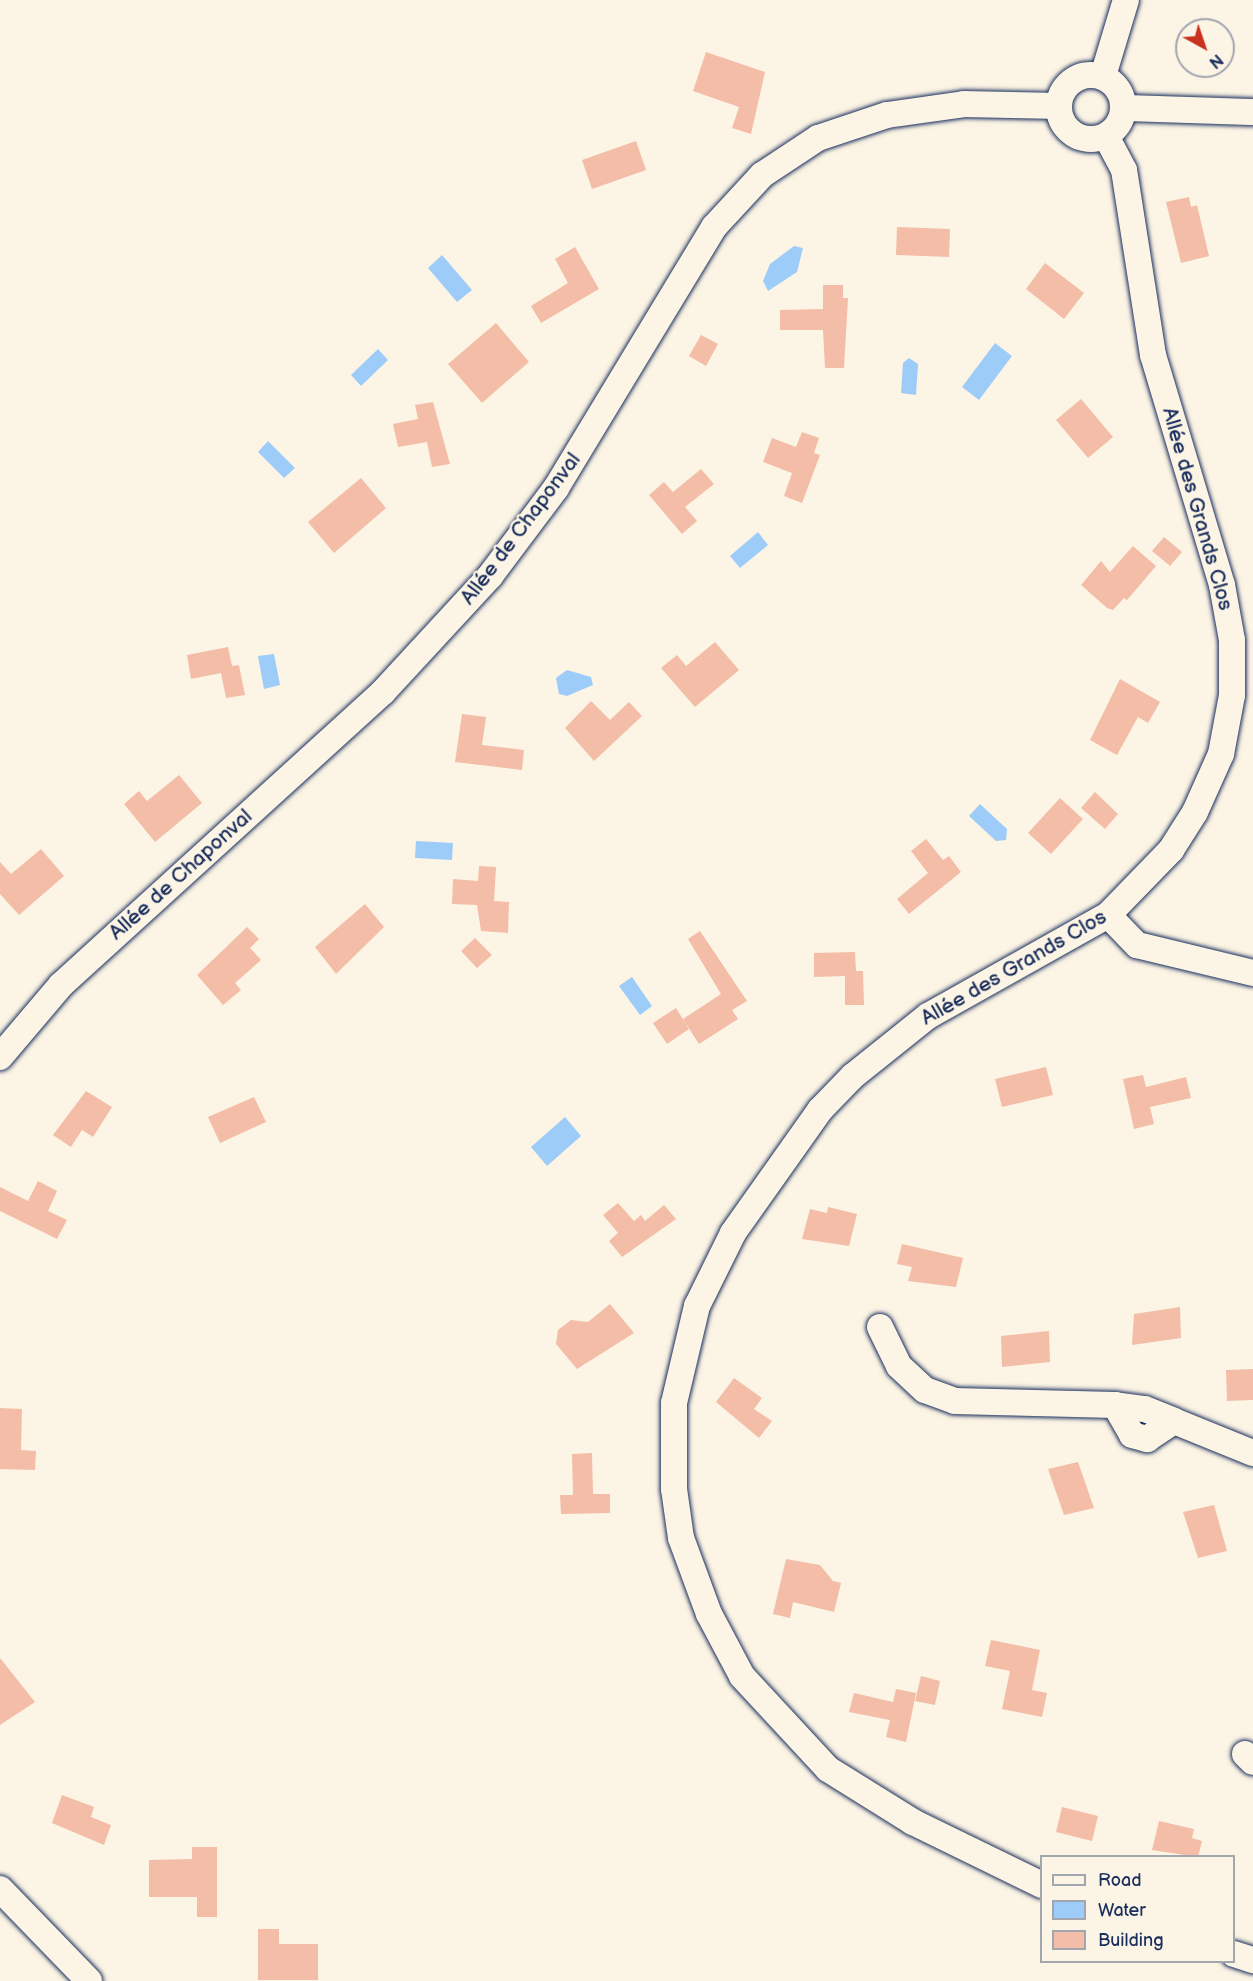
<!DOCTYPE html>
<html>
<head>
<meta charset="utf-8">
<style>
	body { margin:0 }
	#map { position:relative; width:1253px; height:1981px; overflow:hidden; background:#fcf5e5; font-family:"Balsamiq Sans",sans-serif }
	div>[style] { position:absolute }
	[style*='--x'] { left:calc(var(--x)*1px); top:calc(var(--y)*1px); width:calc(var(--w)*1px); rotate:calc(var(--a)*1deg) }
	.water>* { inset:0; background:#9dccf8 }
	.building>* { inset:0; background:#f3bda7 }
	.roads { filter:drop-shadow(0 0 2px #1b2f5e) drop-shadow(0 0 2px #1b2f5e) }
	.street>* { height:26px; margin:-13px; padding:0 13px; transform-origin:13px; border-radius:13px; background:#fcf5e5 }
	.street>.ring { margin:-13px; padding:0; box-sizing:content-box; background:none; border:26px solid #fcf5e5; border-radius:50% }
	span { translate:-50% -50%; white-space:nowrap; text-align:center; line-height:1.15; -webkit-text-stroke:4.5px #fcf5e5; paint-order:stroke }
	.street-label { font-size:21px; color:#1b2f5e }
	.legend { position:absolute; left:1040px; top:1855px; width:195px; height:108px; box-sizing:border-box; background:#fcf5e5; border:2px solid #a2a6af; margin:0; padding:8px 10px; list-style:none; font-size:18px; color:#1b2f5e }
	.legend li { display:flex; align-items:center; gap:12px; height:30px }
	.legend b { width:30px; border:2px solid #a2a6af }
	.north { position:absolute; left:1175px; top:18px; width:60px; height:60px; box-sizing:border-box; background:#fcf5e5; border:2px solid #a2a6af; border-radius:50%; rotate:140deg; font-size:16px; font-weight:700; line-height:24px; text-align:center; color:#1b2f5e }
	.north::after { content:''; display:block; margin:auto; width:21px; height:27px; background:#c8321e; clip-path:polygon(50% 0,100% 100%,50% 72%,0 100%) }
</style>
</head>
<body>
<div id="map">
	<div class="water">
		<div style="clip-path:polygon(794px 246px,803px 248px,797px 272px,768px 291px,763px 281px,770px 264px)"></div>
		<div style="clip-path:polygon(442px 255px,472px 290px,457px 302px,428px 268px)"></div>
		<div style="clip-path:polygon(995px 343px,1012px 356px,979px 400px,962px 387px)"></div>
		<div style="clip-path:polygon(378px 349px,388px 360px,361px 386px,351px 375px)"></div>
		<div style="clip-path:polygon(909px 358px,918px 364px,916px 395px,901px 393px,903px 363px)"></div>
		<div style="clip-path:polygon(268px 441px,295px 468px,284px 478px,258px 452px)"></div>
		<div style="clip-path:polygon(758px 532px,768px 545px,740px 568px,730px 556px)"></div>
		<div style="clip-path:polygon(274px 654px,280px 685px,264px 689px,258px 656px)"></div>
		<div style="clip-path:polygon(567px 670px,591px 677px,593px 685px,567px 696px,559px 694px,556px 678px)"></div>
		<div style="clip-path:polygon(980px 804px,1007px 829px,1006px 840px,996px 841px,969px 816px)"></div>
		<div style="clip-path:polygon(416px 841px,453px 843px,452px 860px,415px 858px)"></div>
		<div style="clip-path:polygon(632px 977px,652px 1006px,640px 1015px,619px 986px)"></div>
		<div style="clip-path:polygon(565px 1117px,581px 1136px,547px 1166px,531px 1147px)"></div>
	</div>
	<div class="building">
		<div style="clip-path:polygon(706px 52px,765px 72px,751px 134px,732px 128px,739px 107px,693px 91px)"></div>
		<div style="clip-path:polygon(636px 141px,646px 170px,592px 189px,582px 160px)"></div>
		<div style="clip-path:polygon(1189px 197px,1191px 207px,1197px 205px,1209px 256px,1181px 263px,1166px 202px)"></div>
		<div style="clip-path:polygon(897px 227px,950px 229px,949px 257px,896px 255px)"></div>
		<div style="clip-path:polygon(575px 247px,599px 289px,541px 323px,531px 306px,568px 283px,555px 259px)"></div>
		<div style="clip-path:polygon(1045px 263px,1084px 293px,1064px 319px,1026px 289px)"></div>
		<div style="clip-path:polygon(823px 285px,843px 285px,843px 298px,848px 298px,844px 368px,825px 368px,823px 330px,780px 330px,780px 310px,823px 309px)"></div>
		<div style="clip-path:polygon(496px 323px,529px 362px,482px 403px,448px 364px)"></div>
		<div style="clip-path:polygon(701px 335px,718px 344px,706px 366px,689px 356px)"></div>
		<div style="clip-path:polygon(1081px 399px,1113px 437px,1088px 458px,1056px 420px)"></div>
		<div style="clip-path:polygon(433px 402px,450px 464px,432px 467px,427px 442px,398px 447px,393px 424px,418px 419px,415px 405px)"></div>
		<div style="clip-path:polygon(802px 432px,819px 438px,814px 453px,820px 455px,802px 503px,784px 496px,792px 473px,763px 462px,772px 438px,796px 447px)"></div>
		<div style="clip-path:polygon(701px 469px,714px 484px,685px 507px,697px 521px,682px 534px,649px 495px,664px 482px,673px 492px)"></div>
		<div style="clip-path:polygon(361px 478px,386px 508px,334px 553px,308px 522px)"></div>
		<div style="clip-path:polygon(1164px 537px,1182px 552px,1170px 566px,1152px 551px)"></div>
		<div style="clip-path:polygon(1133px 546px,1156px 566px,1127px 600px,1124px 598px,1113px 610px,1107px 608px,1081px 585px,1101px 561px,1110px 572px)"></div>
		<div style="clip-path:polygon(715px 642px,739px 670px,695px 707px,661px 668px,677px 655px,686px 666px)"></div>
		<div style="clip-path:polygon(228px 647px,232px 666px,239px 665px,245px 695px,226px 698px,221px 673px,191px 679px,187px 655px)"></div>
		<div style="clip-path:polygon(1120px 679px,1160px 702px,1148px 723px,1138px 717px,1117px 755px,1090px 740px)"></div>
		<div style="clip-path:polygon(591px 701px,610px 720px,629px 702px,642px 716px,594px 761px,565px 728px)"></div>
		<div style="clip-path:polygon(462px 714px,486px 717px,482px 745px,524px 750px,522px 770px,455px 762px)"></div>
		<div style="clip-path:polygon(179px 775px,202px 803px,155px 842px,124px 804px,139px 791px,147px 801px)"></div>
		<div style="clip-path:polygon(1095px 792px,1118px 814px,1105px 829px,1081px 808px)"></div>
		<div style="clip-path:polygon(1060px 798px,1083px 819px,1051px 854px,1028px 833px)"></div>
		<div style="clip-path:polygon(926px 839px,943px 860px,949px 856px,961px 872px,909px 914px,897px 899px,928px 873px,911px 851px)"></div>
		<div style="clip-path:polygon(41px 849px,64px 876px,19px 915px,0 894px,0 862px,11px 874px)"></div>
		<div style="clip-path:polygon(479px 866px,496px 867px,494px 901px,509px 902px,508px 933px,481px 931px,477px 905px,452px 904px,453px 879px,478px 881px)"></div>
		<div style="clip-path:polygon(365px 904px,384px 927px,336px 974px,315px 947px)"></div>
		<div style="clip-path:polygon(247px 927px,259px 939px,250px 948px,261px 960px,235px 983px,241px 990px,223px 1005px,197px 975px)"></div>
		<div style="clip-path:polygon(700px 931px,747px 1001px,732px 1010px,738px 1019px,699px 1044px,683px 1019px,721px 994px,688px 939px)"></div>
		<div style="clip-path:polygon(475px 938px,492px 955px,477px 968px,461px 951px)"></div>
		<div style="clip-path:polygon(855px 952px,856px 971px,863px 971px,864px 1005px,845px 1005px,845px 976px,814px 977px,814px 953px)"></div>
		<div style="clip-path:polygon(676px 1008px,689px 1029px,667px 1044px,653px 1023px)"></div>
		<div style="clip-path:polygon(1046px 1067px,1053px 1095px,1002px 1107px,995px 1079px)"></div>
		<div style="clip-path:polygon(1143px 1075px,1146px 1087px,1186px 1077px,1191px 1098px,1150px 1107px,1154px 1124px,1134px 1129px,1123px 1079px)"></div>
		<div style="clip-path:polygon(86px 1091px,112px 1107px,93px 1137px,82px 1130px,71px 1147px,53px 1135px)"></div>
		<div style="clip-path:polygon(254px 1097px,266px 1122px,220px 1143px,208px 1117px)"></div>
		<div style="clip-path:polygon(38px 1181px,57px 1191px,48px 1211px,67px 1220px,57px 1239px,0 1211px,0 1187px,28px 1201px)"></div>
		<div style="clip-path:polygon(618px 1203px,634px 1221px,641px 1215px,645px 1221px,664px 1205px,676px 1219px,622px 1257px,609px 1241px,618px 1233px,603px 1215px)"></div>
		<div style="clip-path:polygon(828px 1207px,857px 1214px,849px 1246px,802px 1239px,810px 1209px,827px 1213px)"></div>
		<div style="clip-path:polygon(902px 1244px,963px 1258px,956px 1287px,908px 1281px,912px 1267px,897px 1264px)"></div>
		<div style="clip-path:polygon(610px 1304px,634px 1333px,577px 1369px,556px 1344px,558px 1330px,571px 1320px,588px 1322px)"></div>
		<div style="clip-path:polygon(1180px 1307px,1181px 1338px,1132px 1345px,1134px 1314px)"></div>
		<div style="clip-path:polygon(1049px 1331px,1050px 1362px,1002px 1367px,1001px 1336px)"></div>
		<div style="clip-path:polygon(1253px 1369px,1253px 1400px,1227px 1401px,1226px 1370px)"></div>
		<div style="clip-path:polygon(734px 1378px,762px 1398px,754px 1409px,772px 1421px,759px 1438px,716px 1402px)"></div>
		<div style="clip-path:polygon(0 1408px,22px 1409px,21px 1450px,36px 1451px,35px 1470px,0 1469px)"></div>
		<div style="clip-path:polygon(592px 1453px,593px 1494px,610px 1494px,610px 1513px,561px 1514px,560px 1495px,573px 1495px,572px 1454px)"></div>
		<div style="clip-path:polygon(1078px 1462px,1094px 1508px,1064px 1515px,1048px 1469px)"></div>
		<div style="clip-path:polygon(1214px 1505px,1227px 1551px,1198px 1558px,1183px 1512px)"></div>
		<div style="clip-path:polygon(786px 1559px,820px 1565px,833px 1581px,841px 1583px,834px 1612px,793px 1602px,790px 1618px,773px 1614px)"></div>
		<div style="clip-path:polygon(991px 1640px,1040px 1650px,1032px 1690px,1047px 1693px,1042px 1717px,1002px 1709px,1010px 1671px,985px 1666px)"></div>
		<div style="clip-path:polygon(0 1658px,35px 1702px,0 1725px)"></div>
		<div style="clip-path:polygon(921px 1676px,940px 1681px,935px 1705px,915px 1701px)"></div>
		<div style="clip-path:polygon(896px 1689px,916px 1693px,906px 1742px,886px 1737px,890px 1720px,849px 1712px,854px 1693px,893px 1702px)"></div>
		<div style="clip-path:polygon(62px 1795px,94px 1807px,91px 1817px,111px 1825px,104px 1845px,52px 1823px)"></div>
		<div style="clip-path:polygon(1062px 1807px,1098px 1816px,1092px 1841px,1056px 1832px)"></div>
		<div style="clip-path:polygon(1159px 1821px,1194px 1829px,1192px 1838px,1202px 1841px,1198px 1857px,1152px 1850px)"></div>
		<div style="clip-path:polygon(192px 1847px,217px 1847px,217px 1917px,197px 1917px,197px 1897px,149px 1897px,149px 1860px,192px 1859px)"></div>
		<div style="clip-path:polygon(258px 1929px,279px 1929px,279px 1944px,318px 1944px,318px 1980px,258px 1980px)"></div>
	</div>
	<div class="roads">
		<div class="street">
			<div class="ring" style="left:1059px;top:75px;width:38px;height:38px"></div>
			<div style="--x:1103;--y:76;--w:79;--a:-73.2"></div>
			<div style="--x:1124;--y:108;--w:129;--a:1.8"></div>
			<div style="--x:1108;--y:915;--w:42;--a:46"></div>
			<div style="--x:1137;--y:945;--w:119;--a:13.6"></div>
			<div style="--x:0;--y:1057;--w:94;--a:-49.7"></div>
			<div style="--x:61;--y:985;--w:435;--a:-42.3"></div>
			<div style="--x:383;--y:692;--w:158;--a:-47.3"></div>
			<div style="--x:490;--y:576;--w:110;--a:-53.1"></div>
			<div style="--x:556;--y:488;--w:305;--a:-58.8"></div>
			<div style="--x:714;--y:227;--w:71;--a:-47.3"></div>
			<div style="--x:762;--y:175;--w:67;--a:-33.5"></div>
			<div style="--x:818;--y:138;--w:73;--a:-18.4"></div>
			<div style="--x:887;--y:115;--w:78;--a:-8.1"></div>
			<div style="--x:964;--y:104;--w:95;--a:1.2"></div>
			<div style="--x:880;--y:1327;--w:43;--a:64"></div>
			<div style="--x:899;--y:1366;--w:35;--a:43"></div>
			<div style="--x:925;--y:1390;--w:32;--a:20"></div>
			<div style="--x:955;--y:1401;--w:160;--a:1.4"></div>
			<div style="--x:1115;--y:1405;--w:34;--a:60"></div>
			<div style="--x:1132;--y:1435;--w:16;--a:15"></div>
			<div style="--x:1147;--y:1439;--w:32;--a:-34"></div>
			<div style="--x:1174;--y:1421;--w:85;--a:22.1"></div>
			<div style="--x:1115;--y:1405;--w:30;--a:8"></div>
			<div style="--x:1145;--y:1409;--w:31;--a:22"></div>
			<div style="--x:1245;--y:1754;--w:11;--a:45"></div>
			<div style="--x:1042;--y:1885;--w:144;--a:-154"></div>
			<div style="--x:913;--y:1822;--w:100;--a:-148.1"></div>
			<div style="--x:828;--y:1769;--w:127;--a:-132.8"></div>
			<div style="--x:742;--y:1676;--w:70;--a:-118"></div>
			<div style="--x:709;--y:1614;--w:81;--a:-110.2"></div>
			<div style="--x:681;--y:1538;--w:49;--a:-98.1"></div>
			<div style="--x:674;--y:1489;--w:86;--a:-90"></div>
			<div style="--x:674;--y:1403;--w:100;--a:-76.7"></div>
			<div style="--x:697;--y:1306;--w:81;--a:-63.7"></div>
			<div style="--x:733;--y:1233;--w:151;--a:-54.7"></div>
			<div style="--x:820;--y:1110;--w:47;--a:-45.9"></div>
			<div style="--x:853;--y:1076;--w:96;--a:-38.7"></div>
			<div style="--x:928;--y:1016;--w:206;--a:-29.3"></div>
			<div style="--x:1108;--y:915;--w:91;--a:-45.9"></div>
			<div style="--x:1171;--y:850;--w:45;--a:-57.7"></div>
			<div style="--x:1195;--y:812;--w:64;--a:-65.9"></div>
			<div style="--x:1221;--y:754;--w:60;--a:-79.4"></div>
			<div style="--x:1232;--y:695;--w:55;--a:-90"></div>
			<div style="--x:1232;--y:640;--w:56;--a:-100.3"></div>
			<div style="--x:1222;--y:585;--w:240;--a:-106.7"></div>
			<div style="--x:1153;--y:355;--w:187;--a:-98.9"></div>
			<div style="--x:1124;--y:170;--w:38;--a:-118"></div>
			<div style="--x:0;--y:1889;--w:128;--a:45.9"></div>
			<div style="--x:1234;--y:1954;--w:20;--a:18"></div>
		</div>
	</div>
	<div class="street-label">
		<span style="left:1197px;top:509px;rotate:74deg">Allée des Grands Clos</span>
		<span style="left:521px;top:529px;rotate:-53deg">Allée de Chaponval</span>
		<span style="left:181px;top:875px;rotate:-42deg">Allée de Chaponval</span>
		<span style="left:1014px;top:968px;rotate:-30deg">Allée des Grands Clos</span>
	</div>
	<ul class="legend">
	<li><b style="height:8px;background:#fcf5e5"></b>Road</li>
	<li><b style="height:16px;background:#9dccf8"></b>Water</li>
	<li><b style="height:16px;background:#f3bda7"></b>Building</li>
	</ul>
	<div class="north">N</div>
</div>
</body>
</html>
